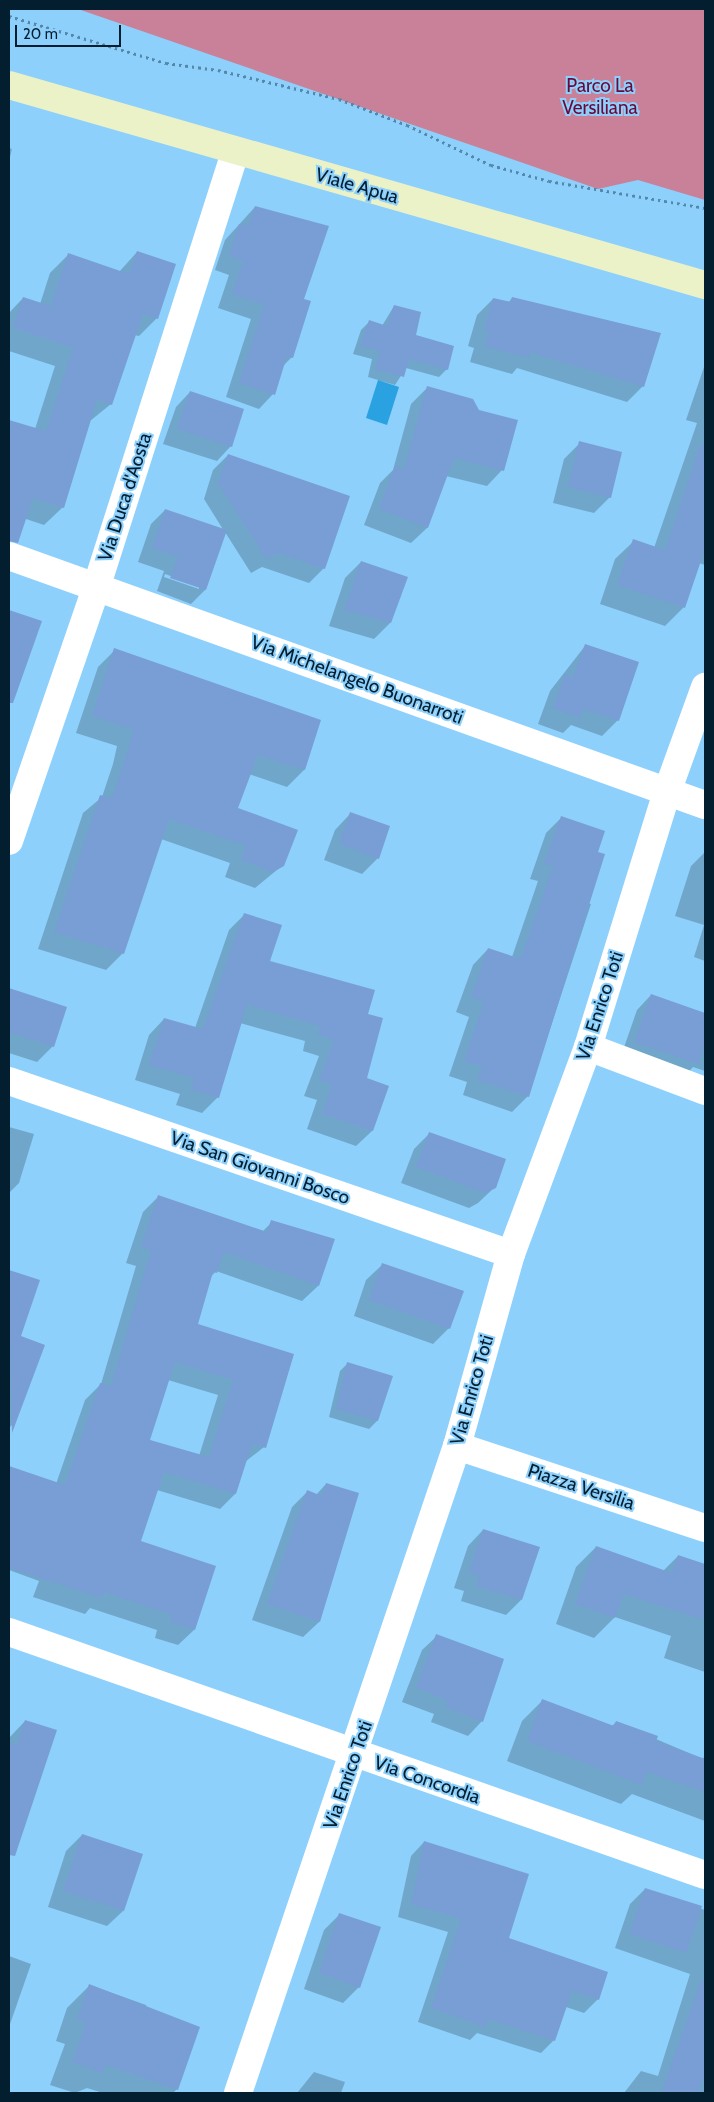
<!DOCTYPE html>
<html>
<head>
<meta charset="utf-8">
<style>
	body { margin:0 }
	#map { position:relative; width:714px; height:2102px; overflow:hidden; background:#8dd0fc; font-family:Cabin,sans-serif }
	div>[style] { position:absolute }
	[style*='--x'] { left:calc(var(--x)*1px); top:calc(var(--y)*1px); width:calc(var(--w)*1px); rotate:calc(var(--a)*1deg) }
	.green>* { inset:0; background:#c88199 }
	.water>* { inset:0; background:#2aa2e1 }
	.shadow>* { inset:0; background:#0003 }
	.building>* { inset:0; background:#789ed5 }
	.path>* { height:3px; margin-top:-1.5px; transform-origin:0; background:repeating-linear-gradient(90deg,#5587a8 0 2.5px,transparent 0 6.5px) }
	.street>* { height:28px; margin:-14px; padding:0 14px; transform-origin:14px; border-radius:14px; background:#fff }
	.secondary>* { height:28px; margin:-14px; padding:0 14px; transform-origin:14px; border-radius:14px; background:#ecf2c8 }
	span { translate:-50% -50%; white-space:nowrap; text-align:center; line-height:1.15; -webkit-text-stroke:4px #8dd0fc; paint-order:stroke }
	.park-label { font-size:19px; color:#6a0839 }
	.street-label { font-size:19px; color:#031e2f }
	.frame { position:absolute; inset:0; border:10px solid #031e2f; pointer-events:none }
	.scale { position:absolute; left:15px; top:25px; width:106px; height:22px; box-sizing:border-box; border:2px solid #031e2f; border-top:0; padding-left:6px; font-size:15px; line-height:18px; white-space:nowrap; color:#031e2f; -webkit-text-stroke:4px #8dd0fc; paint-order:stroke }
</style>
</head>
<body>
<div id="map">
	<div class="green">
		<div style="clip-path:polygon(78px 9px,705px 9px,705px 200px,638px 180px,598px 189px)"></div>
	</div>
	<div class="water">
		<div style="clip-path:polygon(378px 380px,399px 387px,387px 425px,366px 418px)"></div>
	</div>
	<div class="shadow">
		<div style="clip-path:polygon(9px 148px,12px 149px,9px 161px)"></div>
		<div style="clip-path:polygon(255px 207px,302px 300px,292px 357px,282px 367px,273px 394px,259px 409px,226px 397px,251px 319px,218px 308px,229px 275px,215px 270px,225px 240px)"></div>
		<div style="clip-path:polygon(137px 252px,157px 318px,139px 336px,134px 335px,111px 404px,90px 421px,63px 507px,44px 525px,20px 517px,9px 527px,9px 421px,35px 429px,55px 366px,9px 351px,9px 313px,23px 298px,40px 304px,50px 273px,68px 255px,119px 272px)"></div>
		<div style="clip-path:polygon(512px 298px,643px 386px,627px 402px,517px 368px,512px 374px,470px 362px,474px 348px,468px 346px,477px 315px,493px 299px,508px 303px)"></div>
		<div style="clip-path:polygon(394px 306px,414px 335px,447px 369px,439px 377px,406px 368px,395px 385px,368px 377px,372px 359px,353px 354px,361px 330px,369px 322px,382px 326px)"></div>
		<div style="clip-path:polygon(705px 364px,705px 565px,699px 563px,683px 608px,665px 626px,600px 604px,615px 559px,634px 541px,654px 548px,697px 423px,686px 420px)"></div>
		<div style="clip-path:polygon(427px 388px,502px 470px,487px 486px,446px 476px,427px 528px,411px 543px,364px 525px,380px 483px,393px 470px,411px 404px)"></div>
		<div style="clip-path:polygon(190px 392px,231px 446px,217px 461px,163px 444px,176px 407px)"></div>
		<div style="clip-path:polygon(580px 443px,610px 497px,594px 513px,553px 503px,564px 459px)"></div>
		<div style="clip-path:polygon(evenodd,228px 455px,324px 568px,309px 583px,262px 567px,251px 573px,225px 532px,205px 590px,191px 604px,157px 591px,164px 571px,138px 562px,151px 524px,165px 510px,224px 531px,204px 499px,213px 470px,228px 455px,165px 574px,199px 586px,199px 589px,164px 577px,165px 574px)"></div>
		<div style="clip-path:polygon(361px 562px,390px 623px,374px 639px,329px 626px,345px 578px)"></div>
		<div style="clip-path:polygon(9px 611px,40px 622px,11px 674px,9px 674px)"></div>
		<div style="clip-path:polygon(585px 646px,618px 720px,602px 736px,571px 725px,563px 733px,538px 724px,550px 691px)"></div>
		<div style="clip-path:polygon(115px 650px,320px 721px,304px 770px,287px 787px,249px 774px,236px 809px,283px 865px,255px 888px,225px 877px,230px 863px,161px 839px,123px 953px,106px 970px,38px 949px,83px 813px,102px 797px,113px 764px,117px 746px,76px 733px,98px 667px)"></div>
		<div style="clip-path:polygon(350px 814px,378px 858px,362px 874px,324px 860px,335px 830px)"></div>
		<div style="clip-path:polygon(561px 818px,596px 853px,587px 903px,591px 904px,528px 1096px,512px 1112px,463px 1095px,467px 1082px,449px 1076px,469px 1017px,456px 1012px,473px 965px,488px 949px,512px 957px,538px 881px,530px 879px,546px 833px)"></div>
		<div style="clip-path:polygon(705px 852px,705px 961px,694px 957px,704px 925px,675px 916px,691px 866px)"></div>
		<div style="clip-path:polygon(244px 915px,268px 962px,367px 1015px,365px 1079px,372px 1131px,356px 1146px,307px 1129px,317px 1100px,304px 1096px,319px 1056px,303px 1051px,305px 1041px,240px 1023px,218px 1097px,202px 1113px,176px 1105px,180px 1094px,135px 1080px,149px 1035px,164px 1019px,195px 1028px,229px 930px)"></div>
		<div style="clip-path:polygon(9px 989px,65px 1008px,53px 1046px,37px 1062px,9px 1053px)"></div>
		<div style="clip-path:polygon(651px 995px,705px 1014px,705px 1071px,693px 1067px,683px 1078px,621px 1056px,637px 1010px)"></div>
		<div style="clip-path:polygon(9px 1127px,34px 1134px,19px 1183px,9px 1193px)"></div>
		<div style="clip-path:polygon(430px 1133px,495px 1187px,478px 1203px,469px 1208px,401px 1183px,414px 1149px)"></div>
		<div style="clip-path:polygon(evenodd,159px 1196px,262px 1232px,272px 1222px,318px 1286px,302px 1301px,216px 1271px,210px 1278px,196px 1325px,293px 1355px,264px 1447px,245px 1462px,235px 1494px,220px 1509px,157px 1490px,139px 1542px,194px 1630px,178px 1645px,155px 1638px,157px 1630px,90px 1608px,85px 1614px,33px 1597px,39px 1581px,9px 1570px,9px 1467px,56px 1484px,85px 1400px,101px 1384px,136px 1266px,126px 1263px,143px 1212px,159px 1196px,168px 1380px,218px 1395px,199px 1456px,149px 1440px,168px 1380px)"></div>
		<div style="clip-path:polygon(382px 1265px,449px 1328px,433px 1344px,354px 1316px,366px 1280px)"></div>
		<div style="clip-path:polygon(9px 1271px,39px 1281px,19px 1337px,16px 1421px,9px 1428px)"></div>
		<div style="clip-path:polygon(348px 1363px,391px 1377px,377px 1421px,369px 1429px,329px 1417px,340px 1371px)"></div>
		<div style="clip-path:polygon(326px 1484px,357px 1494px,319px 1622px,303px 1637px,252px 1620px,292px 1507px,307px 1492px,316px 1495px)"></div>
		<div style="clip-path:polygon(483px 1530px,521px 1600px,506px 1615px,461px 1601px,464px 1591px,454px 1588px,468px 1546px)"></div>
		<div style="clip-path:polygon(596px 1547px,663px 1571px,678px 1556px,705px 1565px,705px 1672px,664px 1658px,671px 1636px,615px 1617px,594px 1638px,556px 1624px,576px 1567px)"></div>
		<div style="clip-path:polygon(437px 1636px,482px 1721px,468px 1736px,431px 1722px,434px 1714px,402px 1702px,422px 1650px)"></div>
		<div style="clip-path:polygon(542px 1701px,612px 1726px,616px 1722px,703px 1759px,705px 1754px,705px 1821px,632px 1794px,621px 1804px,507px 1761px,522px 1721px)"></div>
		<div style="clip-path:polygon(25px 1721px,10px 1834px,9px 1738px)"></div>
		<div style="clip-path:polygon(82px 1835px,123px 1911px,107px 1926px,48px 1907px,66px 1851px)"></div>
		<div style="clip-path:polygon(424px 1842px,507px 1938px,598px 1999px,584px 2013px,566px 2007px,554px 2040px,541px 2053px,477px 2033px,470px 2040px,418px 2022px,448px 1932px,398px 1917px,411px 1856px)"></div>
		<div style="clip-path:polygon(645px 1889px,705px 1910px,705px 2093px,624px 2093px,641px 2071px,658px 2076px,690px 1974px,615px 1948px,630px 1904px)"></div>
		<div style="clip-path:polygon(340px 1914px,359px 1987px,343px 2003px,304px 1989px,324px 1930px)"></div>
		<div style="clip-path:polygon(9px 1956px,31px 1964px,9px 2027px)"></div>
		<div style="clip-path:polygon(90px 1985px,146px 2005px,177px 2089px,173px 2093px,103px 2093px,87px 2088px,75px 2093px,50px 2085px,65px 2044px,56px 2041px,67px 2008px)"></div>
		<div style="clip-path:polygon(314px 2072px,345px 2082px,341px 2093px,297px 2093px)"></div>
	</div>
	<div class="building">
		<div style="clip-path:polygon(255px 206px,329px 226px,304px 299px,311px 301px,293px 358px,287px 356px,275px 395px,239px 383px,264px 305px,232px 294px,243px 261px,229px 256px,239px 224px,248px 226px)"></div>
		<div style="clip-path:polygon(137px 251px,176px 264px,158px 319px,143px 314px,112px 405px,97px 400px,64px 508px,33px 498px,18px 543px,9px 541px,9px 420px,46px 431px,73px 348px,13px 328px,23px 297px,51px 306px,68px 253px,129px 274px)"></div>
		<div style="clip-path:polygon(512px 297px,661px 333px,644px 387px,530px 352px,529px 358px,485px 347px,489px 332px,484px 331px,493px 298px,511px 302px)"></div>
		<div style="clip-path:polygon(394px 305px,421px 312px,416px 335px,454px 346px,448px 370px,409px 359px,404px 377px,375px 369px,380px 351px,360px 346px,369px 320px,387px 326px)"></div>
		<div style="clip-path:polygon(427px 386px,473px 399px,479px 410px,518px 420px,504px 471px,454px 458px,428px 528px,379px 509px,395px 466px,404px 469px)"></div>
		<div style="clip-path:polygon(190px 391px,244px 409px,232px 447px,177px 429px)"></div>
		<div style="clip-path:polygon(579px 441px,622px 452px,611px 498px,568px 487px)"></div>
		<div style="clip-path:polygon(700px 445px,705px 446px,705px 549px,685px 608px,617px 585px,633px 539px,665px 550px)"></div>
		<div style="clip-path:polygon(228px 454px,350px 496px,325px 569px,278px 553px,266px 559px,218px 483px)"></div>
		<div style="clip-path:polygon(165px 509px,227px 530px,206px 590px,170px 578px,178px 557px,152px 548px)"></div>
		<div style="clip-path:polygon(361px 561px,408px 577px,391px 623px,344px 610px)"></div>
		<div style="clip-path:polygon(9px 610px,42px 621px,13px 703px,9px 703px)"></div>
		<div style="clip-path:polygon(585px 644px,639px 662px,619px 721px,583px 709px,580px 718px,553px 708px,565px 674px,573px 677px)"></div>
		<div style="clip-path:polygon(114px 648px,321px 720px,305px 770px,258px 755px,238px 808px,298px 830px,284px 866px,273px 872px,241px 860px,246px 846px,169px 819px,124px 954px,54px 932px,100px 795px,112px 798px,129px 746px,133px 729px,92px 716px)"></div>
		<div style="clip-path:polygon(350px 812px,390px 826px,379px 859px,339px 844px)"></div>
		<div style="clip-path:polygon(561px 816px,605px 831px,598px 852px,605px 854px,529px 1097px,477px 1080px,482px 1067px,464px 1061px,484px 1002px,471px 997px,488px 948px,518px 958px,522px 955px,553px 866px,544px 864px)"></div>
		<div style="clip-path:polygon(244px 913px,282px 925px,270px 961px,375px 990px,368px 1014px,383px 1018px,367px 1078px,389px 1086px,373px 1131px,322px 1114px,332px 1085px,319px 1080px,334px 1040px,317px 1035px,320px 1026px,247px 1005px,219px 1098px,191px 1089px,194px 1078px,149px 1065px,164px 1018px,203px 1029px)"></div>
		<div style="clip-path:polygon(9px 988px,67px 1007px,54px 1047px,9px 1032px)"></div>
		<div style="clip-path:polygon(651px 994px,705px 1013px,705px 1044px,698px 1064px,634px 1042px)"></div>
		<div style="clip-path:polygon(429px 1132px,506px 1159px,496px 1188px,485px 1193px,416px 1167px)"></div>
		<div style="clip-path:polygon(evenodd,158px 1195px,267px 1232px,271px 1220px,335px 1239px,319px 1286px,224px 1252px,217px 1273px,213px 1272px,198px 1324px,294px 1354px,266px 1448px,252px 1444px,236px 1494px,164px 1472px,141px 1541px,216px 1566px,195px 1630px,170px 1622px,172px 1615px,104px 1592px,102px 1598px,9px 1568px,9px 1466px,65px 1485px,100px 1383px,111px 1386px,151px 1250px,141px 1247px,158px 1195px,175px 1362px,233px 1380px,209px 1457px,150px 1440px,175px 1362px)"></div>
		<div style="clip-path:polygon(382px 1263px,464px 1291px,450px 1329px,369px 1300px)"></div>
		<div style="clip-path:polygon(9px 1270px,40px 1280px,21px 1336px,45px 1345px,12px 1433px)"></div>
		<div style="clip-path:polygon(347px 1362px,393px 1376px,378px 1421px,336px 1409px)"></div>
		<div style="clip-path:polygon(326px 1483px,359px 1493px,320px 1622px,267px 1604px,307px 1490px,322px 1496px)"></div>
		<div style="clip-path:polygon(483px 1529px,540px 1547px,522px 1600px,476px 1586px,479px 1576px,469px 1572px)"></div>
		<div style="clip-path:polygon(596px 1546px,672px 1573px,678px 1555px,705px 1564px,705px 1620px,624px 1594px,615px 1618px,575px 1604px)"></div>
		<div style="clip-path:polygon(436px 1634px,504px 1659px,483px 1722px,445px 1707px,447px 1700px,416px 1688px)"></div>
		<div style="clip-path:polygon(542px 1699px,614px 1726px,616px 1721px,658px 1736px,656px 1741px,705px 1759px,705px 1792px,647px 1772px,642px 1785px,527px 1741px)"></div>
		<div style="clip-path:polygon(25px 1720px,57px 1730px,15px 1856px,9px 1855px,9px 1742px,17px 1745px)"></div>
		<div style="clip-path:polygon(82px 1834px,143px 1854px,124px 1911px,63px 1891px)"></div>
		<div style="clip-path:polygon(424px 1841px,529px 1874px,509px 1938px,608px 1972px,599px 2000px,572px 1991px,555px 2041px,488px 2019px,485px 2027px,431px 2008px,461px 1919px,411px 1904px)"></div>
		<div style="clip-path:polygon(645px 1888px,702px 1906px,686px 1953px,629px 1934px)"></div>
		<div style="clip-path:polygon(339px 1913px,381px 1927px,360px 1988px,319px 1973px)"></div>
		<div style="clip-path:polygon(701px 1980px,705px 1981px,705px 2073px,698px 2093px,661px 2093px)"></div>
		<div style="clip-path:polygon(89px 1984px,200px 2027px,178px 2090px,106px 2065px,103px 2073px,72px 2062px,86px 2022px,77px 2019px)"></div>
	</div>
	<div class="path">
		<div style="--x:9;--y:16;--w:164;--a:16.7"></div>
		<div style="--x:166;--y:63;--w:52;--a:7.7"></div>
		<div style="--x:218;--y:70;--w:124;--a:13.5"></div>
		<div style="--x:339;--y:99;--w:73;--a:20.9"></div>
		<div style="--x:407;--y:125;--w:93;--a:25.5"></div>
		<div style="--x:491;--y:165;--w:60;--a:15.4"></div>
		<div style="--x:549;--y:181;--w:158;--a:9.8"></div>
	</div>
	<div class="street">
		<div style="--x:9;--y:556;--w:739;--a:19.69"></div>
		<div style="--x:9;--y:841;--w:271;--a:-71"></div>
		<div style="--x:97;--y:585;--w:454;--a:-72.3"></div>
		<div style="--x:588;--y:1047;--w:125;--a:20.6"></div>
		<div style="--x:9;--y:1081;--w:531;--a:19.02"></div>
		<div style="--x:457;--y:1446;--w:261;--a:18.3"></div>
		<div style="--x:9;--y:1632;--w:737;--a:19.25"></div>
		<div style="--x:238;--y:2093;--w:683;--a:-71.3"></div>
		<div style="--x:457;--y:1446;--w:199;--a:-74.3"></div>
		<div style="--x:511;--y:1254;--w:221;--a:-69.6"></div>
		<div style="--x:588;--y:1047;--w:267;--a:-72.8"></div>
		<div style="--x:667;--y:792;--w:112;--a:-70.1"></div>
	</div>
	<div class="secondary">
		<div style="--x:9;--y:85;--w:724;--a:16.03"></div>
	</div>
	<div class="park-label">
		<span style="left:600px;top:97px">Parco La<br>Versiliana</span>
	</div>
	<div class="street-label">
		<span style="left:357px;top:186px;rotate:16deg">Viale Apua</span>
		<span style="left:125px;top:497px;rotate:-72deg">Via Duca d'Aosta</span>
		<span style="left:357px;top:680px;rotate:20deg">Via Michelangelo Buonarroti</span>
		<span style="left:600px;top:1006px;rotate:-72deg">Via Enrico Toti</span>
		<span style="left:260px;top:1168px;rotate:19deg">Via San Giovanni Bosco</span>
		<span style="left:472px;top:1390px;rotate:-74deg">Via Enrico Toti</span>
		<span style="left:581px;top:1487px;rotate:18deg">Piazza Versilia</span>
		<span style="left:348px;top:1775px;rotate:-71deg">Via Enrico Toti</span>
		<span style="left:427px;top:1780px;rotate:19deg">Via Concordia</span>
	</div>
	<div class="frame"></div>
	<div class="scale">20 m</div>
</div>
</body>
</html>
